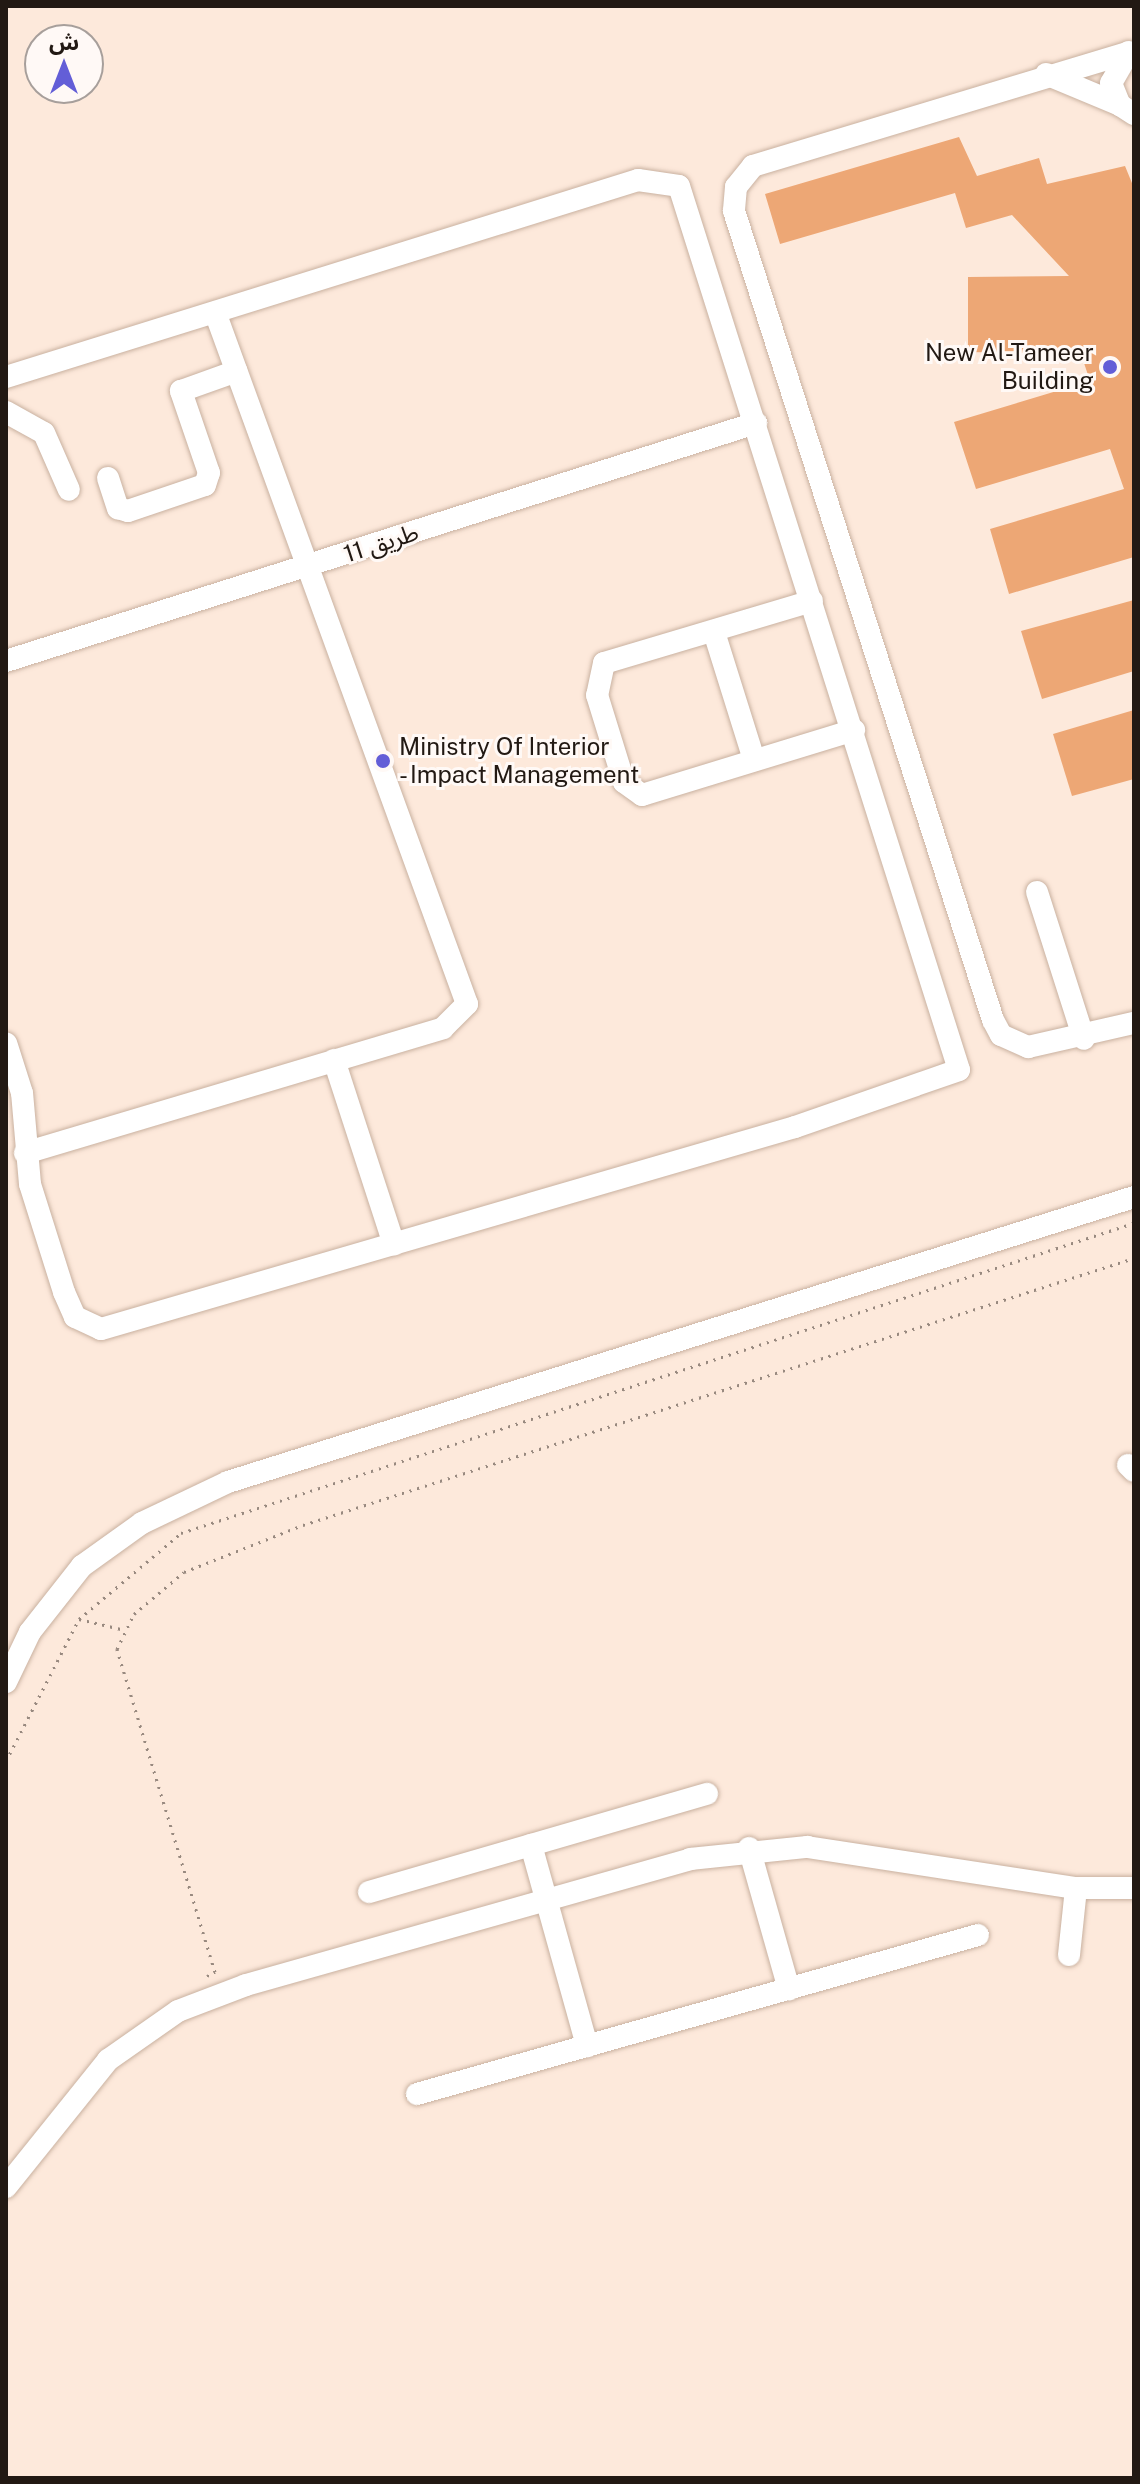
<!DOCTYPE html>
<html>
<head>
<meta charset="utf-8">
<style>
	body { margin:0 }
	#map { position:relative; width:1140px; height:2484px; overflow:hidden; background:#fde9db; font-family:"Public Sans","Noto Sans Arabic",sans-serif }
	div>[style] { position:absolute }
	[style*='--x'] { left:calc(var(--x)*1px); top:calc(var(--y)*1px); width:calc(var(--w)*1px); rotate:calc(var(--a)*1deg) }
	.building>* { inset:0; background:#eda775 }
	.path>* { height:3px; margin-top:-1.5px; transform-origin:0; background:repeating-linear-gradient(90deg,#98897f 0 2px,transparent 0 8px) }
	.roads { filter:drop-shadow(0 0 2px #c9b1a0) drop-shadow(0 0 2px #c9b1a0) }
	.minor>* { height:22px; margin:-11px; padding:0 11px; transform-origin:11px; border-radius:11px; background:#fff }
	.dots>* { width:22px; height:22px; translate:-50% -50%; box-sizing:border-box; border:4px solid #fff9f6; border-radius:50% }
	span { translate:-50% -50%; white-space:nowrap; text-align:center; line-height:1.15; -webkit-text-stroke:6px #fff9f6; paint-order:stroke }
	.poi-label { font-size:24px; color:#221913 }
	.right { translate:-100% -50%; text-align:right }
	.left { translate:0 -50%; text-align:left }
	.street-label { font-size:24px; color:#221913 }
	.frame { position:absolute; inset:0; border:8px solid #221913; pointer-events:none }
	.north { position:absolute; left:24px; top:24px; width:80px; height:80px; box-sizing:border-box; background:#fff9f6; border:2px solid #a79f9b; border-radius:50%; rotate:0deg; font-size:22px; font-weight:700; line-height:32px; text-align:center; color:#221913 }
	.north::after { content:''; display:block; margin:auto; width:28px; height:36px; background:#635ed7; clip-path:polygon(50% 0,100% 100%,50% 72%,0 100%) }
</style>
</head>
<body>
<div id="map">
	<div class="building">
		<div style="clip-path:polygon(959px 137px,977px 176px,1039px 158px,1047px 184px,1125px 166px,1134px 188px,1134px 557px,1009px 594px,990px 529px,1124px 489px,1110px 449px,976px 489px,954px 422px,1090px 381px,1081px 354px,968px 352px,968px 277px,1069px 276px,1012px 215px,966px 228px,955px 193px,780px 244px,765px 194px)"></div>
		<div style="clip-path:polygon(1134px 600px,1134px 671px,1042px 699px,1021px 631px)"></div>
		<div style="clip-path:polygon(1134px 710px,1134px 779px,1072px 796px,1053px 734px)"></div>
	</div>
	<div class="path">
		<div style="--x:79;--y:1619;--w:43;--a:13.4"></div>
		<div style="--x:6;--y:1761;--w:160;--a:-62.8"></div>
		<div style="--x:79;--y:1619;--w:133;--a:-40.1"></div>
		<div style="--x:181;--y:1533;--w:1002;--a:-18.02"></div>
		<div style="--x:207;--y:1976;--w:9;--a:-27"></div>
		<div style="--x:215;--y:1972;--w:338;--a:-106.9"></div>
		<div style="--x:117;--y:1649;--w:39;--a:-64"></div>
		<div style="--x:134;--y:1614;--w:65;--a:-40"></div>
		<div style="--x:184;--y:1572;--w:128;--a:-21.6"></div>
		<div style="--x:303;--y:1525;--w:873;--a:-17.81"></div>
	</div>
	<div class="roads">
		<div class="minor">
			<div style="--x:1129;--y:52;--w:36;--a:120"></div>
			<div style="--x:1111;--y:83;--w:24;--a:68"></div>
			<div style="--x:1120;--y:105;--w:17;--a:33"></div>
			<div style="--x:1127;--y:53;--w:391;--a:163.2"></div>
			<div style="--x:753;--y:166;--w:27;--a:129"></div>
			<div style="--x:736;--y:187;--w:24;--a:95"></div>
			<div style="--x:734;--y:211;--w:849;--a:72.25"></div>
			<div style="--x:993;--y:1020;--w:17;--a:62"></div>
			<div style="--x:1001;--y:1035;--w:30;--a:24"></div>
			<div style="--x:1028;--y:1047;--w:109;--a:-12.8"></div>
			<div style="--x:1046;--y:74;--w:80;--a:22.7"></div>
			<div style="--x:6;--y:377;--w:662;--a:-17.31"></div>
			<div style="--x:638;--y:180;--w:41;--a:8.3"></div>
			<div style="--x:679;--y:186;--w:927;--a:72.42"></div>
			<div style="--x:959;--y:1070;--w:174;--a:160.8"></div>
			<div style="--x:795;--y:1127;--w:723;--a:163.77"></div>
			<div style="--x:101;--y:1329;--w:29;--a:-155"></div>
			<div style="--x:75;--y:1317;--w:27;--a:-114"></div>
			<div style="--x:64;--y:1292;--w:113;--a:-107.5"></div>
			<div style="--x:30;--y:1184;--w:91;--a:-95"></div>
			<div style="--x:22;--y:1093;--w:52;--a:-107.7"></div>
			<div style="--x:6;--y:412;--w:43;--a:28.9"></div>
			<div style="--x:44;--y:433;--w:62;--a:66.3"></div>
			<div style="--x:108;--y:478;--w:32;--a:72"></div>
			<div style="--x:118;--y:508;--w:10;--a:17"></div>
			<div style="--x:128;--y:511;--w:81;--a:-18.7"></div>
			<div style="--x:205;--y:485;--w:13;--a:-72"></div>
			<div style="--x:209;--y:473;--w:87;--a:-108.9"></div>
			<div style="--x:181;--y:391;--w:59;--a:-19.7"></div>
			<div style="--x:812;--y:601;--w:217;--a:163.4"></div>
			<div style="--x:604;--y:663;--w:33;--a:102"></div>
			<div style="--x:597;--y:695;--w:91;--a:72.8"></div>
			<div style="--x:624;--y:782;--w:22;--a:36"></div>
			<div style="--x:642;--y:795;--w:222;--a:-17"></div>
			<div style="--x:714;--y:632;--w:134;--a:72.6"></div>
			<div style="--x:6;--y:661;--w:787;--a:-17.61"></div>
			<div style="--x:1037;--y:892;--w:154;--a:72.3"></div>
			<div style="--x:334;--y:1060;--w:194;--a:72"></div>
			<div style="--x:25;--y:1153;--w:436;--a:-16.6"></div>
			<div style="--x:443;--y:1028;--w:34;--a:-45"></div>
			<div style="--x:467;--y:1004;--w:736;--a:-110.01"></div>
			<div style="--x:1128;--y:1465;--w:8;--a:45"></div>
			<div style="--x:6;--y:1682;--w:55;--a:-64.4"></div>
			<div style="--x:30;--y:1632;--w:84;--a:-51.8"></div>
			<div style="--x:82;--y:1566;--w:74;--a:-35.6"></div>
			<div style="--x:142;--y:1523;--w:95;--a:-25.5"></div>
			<div style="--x:228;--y:1482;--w:950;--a:-17.46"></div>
			<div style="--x:531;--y:1845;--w:209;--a:74.4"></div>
			<div style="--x:749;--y:1848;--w:147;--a:74.2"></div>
			<div style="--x:369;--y:1892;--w:352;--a:-16.2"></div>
			<div style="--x:1069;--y:1955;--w:67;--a:-84"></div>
			<div style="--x:417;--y:2094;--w:583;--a:-15.82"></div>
			<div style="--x:6;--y:2187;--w:163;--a:-51.2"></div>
			<div style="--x:108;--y:2060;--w:85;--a:-35"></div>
			<div style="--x:178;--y:2011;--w:73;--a:-20.9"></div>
			<div style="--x:246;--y:1985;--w:462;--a:-15.8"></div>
			<div style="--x:690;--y:1859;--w:118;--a:-5.9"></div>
			<div style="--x:807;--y:1847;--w:272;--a:8.7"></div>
			<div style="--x:1076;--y:1888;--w:58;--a:0"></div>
		</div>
	</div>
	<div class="dots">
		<div style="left:1110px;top:367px;background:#635ed7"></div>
		<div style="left:383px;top:761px;background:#635ed7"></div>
	</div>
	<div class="poi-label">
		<span class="right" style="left:1094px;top:367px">New Al-Tameer<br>Building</span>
		<span class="left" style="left:399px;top:761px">Ministry Of Interior<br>- Impact Management</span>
	</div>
	<div class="street-label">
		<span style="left:381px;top:543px;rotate:-18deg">طريق 11</span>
	</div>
	<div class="frame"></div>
	<div class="north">ش</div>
</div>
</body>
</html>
